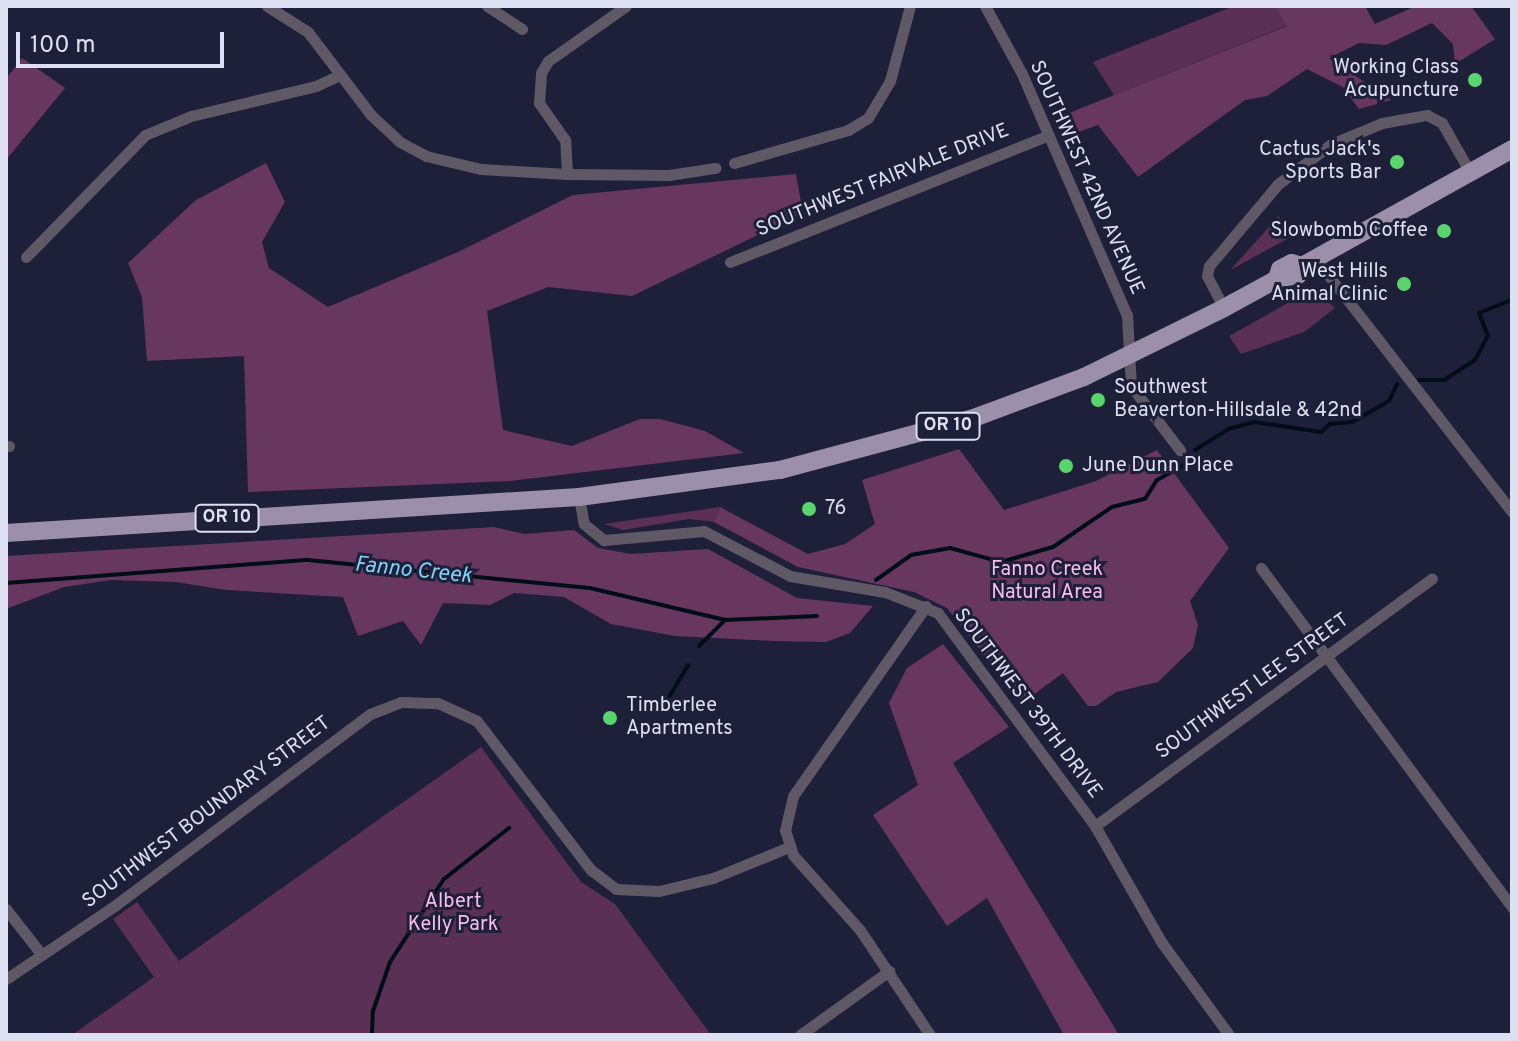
<!DOCTYPE html>
<html>
<head>
<meta charset="utf-8">
<style>
	body { margin:0 }
	#map { position:relative; width:1518px; height:1041px; overflow:hidden; background:#1e203a; font-family:Overpass,sans-serif }
	div>[style] { position:absolute }
	[style*='--x'] { left:calc(var(--x)*1px); top:calc(var(--y)*1px); width:calc(var(--w)*1px); rotate:calc(var(--a)*1deg) }
	.green>* { inset:0; background:#5a3054 }
	.forest>* { inset:0; background:#673760 }
	.stream>* { height:4px; margin:-2px; padding:0 2px; transform-origin:2px; border-radius:2px; background:#000e17 }
	.minor>* { height:11px; margin:-5.5px; padding:0 5.5px; transform-origin:5.5px; border-radius:5.5px; background:#5f5966 }
	.primary>* { height:18px; margin:-9px; padding:0 9px; transform-origin:9px; border-radius:9px; background:#9b8fa9 }
	.dots>* { width:22px; height:22px; translate:-50% -50%; box-sizing:border-box; border:4px solid #1e203a; border-radius:50% }
	span { translate:-50% -50%; white-space:nowrap; text-align:center; line-height:1.15; -webkit-text-stroke:6px #1e203a; paint-order:stroke }
	.shield-label span { padding:2px 6px; background:#1e203a; border:2px solid; border-radius:6px; -webkit-text-stroke-width:0 }
	.shield-label { font-size:18px; color:#dde0f1; font-weight:700 }
	.poi-label { font-size:20px; color:#dde0f1 }
	.right { translate:-100% -50%; text-align:right }
	.left { translate:0 -50%; text-align:left }
	.street-label { font-size:20px; color:#dde0f1 }
	.park-label { font-size:20px; color:#fabcee }
	.water-label { font-size:22px; color:#7ed3f6; font-style:italic }
	.frame { position:absolute; inset:0; border:8px solid #dde0f1; pointer-events:none }
	.scale { position:absolute; left:16px; top:32px; width:208px; height:36px; box-sizing:border-box; border:4px solid #dde0f1; border-top:0; padding-left:10px; font-size:24px; line-height:28px; white-space:nowrap; color:#dde0f1; -webkit-text-stroke:6px #1e203a; paint-order:stroke }
</style>
</head>
<body>
<div id="map">
	<div class="green">
		<div style="clip-path:polygon(1234px 6px,1275px 6px,1288px 25px,1114px 95px,1093px 62px)"></div>
		<div style="clip-path:polygon(1279px 216px,1289px 238px,1232px 269px,1232px 268px)"></div>
		<div style="clip-path:polygon(1313px 289px,1335px 308px,1304px 332px,1241px 354px,1229px 336px)"></div>
		<div style="clip-path:polygon(720px 507px,714px 522px,689px 519px,623px 530px,604px 524px)"></div>
		<div style="clip-path:polygon(481px 747px,581px 882px,615px 904px,711px 1035px,72px 1035px,154px 977px,113px 919px,137px 902px,179px 961px)"></div>
	</div>
	<div class="forest">
		<div style="clip-path:polygon(1275px 6px,1365px 6px,1375px 24px,1416px 6px,1471px 6px,1495px 39px,1455px 64px,1453px 44px,1432px 23px,1386px 45px,1359px 43px,1329px 58px,1391px 100px,1359px 109px,1343px 87px,1307px 69px,1267px 96px,1245px 100px,1138px 177px,1098px 125px,1070px 135px,1059px 117px,1287px 26px)"></div>
		<div style="clip-path:polygon(22px 58px,65px 88px,6px 160px,6px 79px)"></div>
		<div style="clip-path:polygon(266px 163px,285px 202px,262px 242px,269px 268px,328px 307px,458px 252px,573px 195px,796px 174px,803px 213px,632px 296px,548px 287px,487px 311px,503px 430px,572px 446px,640px 419px,660px 419px,705px 431px,744px 453px,510px 481px,248px 492px,244px 356px,147px 361px,142px 297px,128px 263px,196px 200px)"></div>
		<div style="clip-path:polygon(959px 449px,1004px 510px,1096px 481px,1157px 450px,1229px 548px,1190px 601px,1198px 625px,1193px 648px,1158px 682px,1116px 692px,1096px 706px,1088px 706px,1063px 673px,1022px 703px,947px 608px,914px 592px,798px 567px,714px 522px,720px 507px,808px 554px,845px 544px,875px 524px,862px 480px)"></div>
		<div style="clip-path:polygon(494px 527px,524px 534px,574px 530px,598px 548px,631px 554px,708px 549px,797px 598px,873px 606px,850px 633px,826px 642px,774px 641px,675px 636px,611px 624px,564px 597px,514px 593px,490px 605px,443px 603px,421px 645px,403px 621px,358px 636px,343px 597px,226px 590px,176px 582px,111px 580px,64px 587px,6px 609px,6px 556px)"></div>
		<div style="clip-path:polygon(943px 644px,1009px 727px,953px 763px,1119px 1035px,1064px 1035px,987px 898px,947px 926px,873px 815px,918px 785px,889px 703px,907px 668px)"></div>
	</div>
	<div class="stream">
		<div style="--x:1419;--y:380;--w:25;--a:0"></div>
		<div style="--x:1444;--y:380;--w:37;--a:-33"></div>
		<div style="--x:1475;--y:360;--w:27;--a:-62"></div>
		<div style="--x:1488;--y:336;--w:25;--a:-111"></div>
		<div style="--x:1479;--y:313;--w:35;--a:-22"></div>
		<div style="--x:1195;--y:450;--w:39;--a:-32"></div>
		<div style="--x:1228;--y:429;--w:27;--a:-15"></div>
		<div style="--x:1254;--y:422;--w:68;--a:8.5"></div>
		<div style="--x:1321;--y:432;--w:12;--a:-42"></div>
		<div style="--x:1330;--y:424;--w:22;--a:-5"></div>
		<div style="--x:1352;--y:422;--w:43;--a:-29.6"></div>
		<div style="--x:1389;--y:401;--w:19;--a:-65"></div>
		<div style="--x:876;--y:580;--w:43;--a:-35.5"></div>
		<div style="--x:911;--y:555;--w:40;--a:-10"></div>
		<div style="--x:950;--y:548;--w:53;--a:15.4"></div>
		<div style="--x:1001;--y:562;--w:54;--a:-16.1"></div>
		<div style="--x:1053;--y:547;--w:71;--a:-34.1"></div>
		<div style="--x:1112;--y:507;--w:34;--a:-14"></div>
		<div style="--x:1145;--y:499;--w:22;--a:-58"></div>
		<div style="--x:1157;--y:480;--w:31;--a:-29"></div>
		<div style="--x:6;--y:583;--w:303;--a:-4.4"></div>
		<div style="--x:308;--y:560;--w:283;--a:5.7"></div>
		<div style="--x:590;--y:588;--w:139;--a:13.3"></div>
		<div style="--x:725;--y:620;--w:92;--a:-2.5"></div>
		<div style="--x:699;--y:646;--w:37;--a:-45"></div>
		<div style="--x:669;--y:697;--w:37;--a:-59"></div>
		<div style="--x:372;--y:1035;--w:24;--a:-88"></div>
		<div style="--x:373;--y:1011;--w:52;--a:-70.9"></div>
		<div style="--x:390;--y:962;--w:99;--a:-57"></div>
		<div style="--x:444;--y:879;--w:83;--a:-38.1"></div>
	</div>
	<div class="minor">
		<div style="--x:267;--y:6;--w:49;--a:32.4"></div>
		<div style="--x:308;--y:32;--w:104;--a:52.8"></div>
		<div style="--x:371;--y:115;--w:40;--a:43"></div>
		<div style="--x:400;--y:142;--w:30;--a:28"></div>
		<div style="--x:426;--y:156;--w:57;--a:13.3"></div>
		<div style="--x:481;--y:169;--w:86;--a:3.3"></div>
		<div style="--x:567;--y:174;--w:102;--a:0.6"></div>
		<div style="--x:669;--y:175;--w:47;--a:-8.7"></div>
		<div style="--x:487;--y:6;--w:42;--a:33.3"></div>
		<div style="--x:985;--y:6;--w:77;--a:61.4"></div>
		<div style="--x:1022;--y:74;--w:263;--a:66.5"></div>
		<div style="--x:1127;--y:315;--w:71;--a:86.8"></div>
		<div style="--x:1131;--y:386;--w:81;--a:52.6"></div>
		<div style="--x:734;--y:163;--w:119;--a:-16.1"></div>
		<div style="--x:848;--y:130;--w:23;--a:-31"></div>
		<div style="--x:868;--y:118;--w:43;--a:-59.3"></div>
		<div style="--x:890;--y:81;--w:78;--a:-75.1"></div>
		<div style="--x:567;--y:174;--w:34;--a:-93"></div>
		<div style="--x:565;--y:140;--w:45;--a:-125.1"></div>
		<div style="--x:539;--y:103;--w:30;--a:-86"></div>
		<div style="--x:541;--y:73;--w:14;--a:-60"></div>
		<div style="--x:548;--y:61;--w:95;--a:-35.2"></div>
		<div style="--x:26;--y:257;--w:170;--a:-45.7"></div>
		<div style="--x:145;--y:135;--w:50;--a:-22.4"></div>
		<div style="--x:191;--y:116;--w:129;--a:-13.5"></div>
		<div style="--x:316;--y:86;--w:26;--a:-25"></div>
		<div style="--x:1315;--y:258;--w:321;--a:52.2"></div>
		<div style="--x:730;--y:262;--w:343;--a:-21.7"></div>
		<div style="--x:1224;--y:308;--w:36;--a:-118"></div>
		<div style="--x:1207;--y:276;--w:10;--a:-79"></div>
		<div style="--x:1209;--y:266;--w:107;--a:-49.9"></div>
		<div style="--x:1278;--y:184;--w:66;--a:-37"></div>
		<div style="--x:1331;--y:144;--w:55;--a:-22.4"></div>
		<div style="--x:1382;--y:123;--w:46;--a:-10.1"></div>
		<div style="--x:1427;--y:115;--w:17;--a:28"></div>
		<div style="--x:1442;--y:123;--w:56;--a:60.3"></div>
		<div style="--x:6;--y:446;--w:3;--a:0"></div>
		<div style="--x:579;--y:497;--w:27;--a:80"></div>
		<div style="--x:584;--y:524;--w:26;--a:39"></div>
		<div style="--x:604;--y:540;--w:100;--a:-5.1"></div>
		<div style="--x:704;--y:531;--w:97;--a:27.6"></div>
		<div style="--x:790;--y:576;--w:96;--a:9.6"></div>
		<div style="--x:885;--y:592;--w:57;--a:21.6"></div>
		<div style="--x:938;--y:613;--w:265;--a:53.6"></div>
		<div style="--x:1095;--y:826;--w:135;--a:60.2"></div>
		<div style="--x:1162;--y:943;--w:114;--a:53.9"></div>
		<div style="--x:1261;--y:568;--w:422;--a:53.5"></div>
		<div style="--x:926;--y:606;--w:232;--a:125"></div>
		<div style="--x:793;--y:796;--w:35;--a:103"></div>
		<div style="--x:785;--y:830;--w:26;--a:72"></div>
		<div style="--x:793;--y:855;--w:101;--a:48.2"></div>
		<div style="--x:860;--y:930;--w:126;--a:56.3"></div>
		<div style="--x:1095;--y:826;--w:418;--a:-36.3"></div>
		<div style="--x:6;--y:909;--w:58;--a:52"></div>
		<div style="--x:6;--y:979;--w:134;--a:-34"></div>
		<div style="--x:117;--y:904;--w:316;--a:-36.9"></div>
		<div style="--x:370;--y:714;--w:33;--a:-21"></div>
		<div style="--x:401;--y:702;--w:37;--a:2"></div>
		<div style="--x:438;--y:703;--w:43;--a:24.8"></div>
		<div style="--x:477;--y:721;--w:188;--a:52.6"></div>
		<div style="--x:591;--y:870;--w:31;--a:37"></div>
		<div style="--x:616;--y:889;--w:43;--a:2.7"></div>
		<div style="--x:659;--y:891;--w:56;--a:-13.5"></div>
		<div style="--x:713;--y:878;--w:82;--a:-22.2"></div>
		<div style="--x:800;--y:1035;--w:110;--a:-35.7"></div>
	</div>
	<div class="primary">
		<div style="--x:1277;--y:279;--w:21;--a:-11"></div>
		<div style="--x:1298;--y:275;--w:10;--a:-66"></div>
		<div style="--x:1302;--y:266;--w:240;--a:-29.1"></div>
		<div style="--x:6;--y:533;--w:574;--a:-3.6"></div>
		<div style="--x:579;--y:497;--w:203;--a:-7.7"></div>
		<div style="--x:780;--y:470;--w:198;--a:-15"></div>
		<div style="--x:971;--y:419;--w:121;--a:-20.4"></div>
		<div style="--x:1084;--y:377;--w:156;--a:-26.2"></div>
		<div style="--x:1224;--y:308;--w:60;--a:-28.7"></div>
		<div style="--x:1277;--y:279;--w:10;--a:-73"></div>
		<div style="--x:1280;--y:269;--w:13;--a:-27"></div>
		<div style="--x:1292;--y:263;--w:10;--a:17"></div>
	</div>
	<div class="dots">
		<div style="left:1475px;top:80px;background:#5ad56e"></div>
		<div style="left:1397px;top:162px;background:#5ad56e"></div>
		<div style="left:1444px;top:231px;background:#5ad56e"></div>
		<div style="left:1404px;top:284px;background:#5ad56e"></div>
		<div style="left:1098px;top:400px;background:#5ad56e"></div>
		<div style="left:1066px;top:466px;background:#5ad56e"></div>
		<div style="left:809px;top:509px;background:#5ad56e"></div>
		<div style="left:610px;top:718px;background:#5ad56e"></div>
	</div>
	<div class="shield-label">
		<span style="left:948px;top:426px">OR 10</span>
		<span style="left:227px;top:518px">OR 10</span>
	</div>
	<div class="poi-label">
		<span class="right" style="left:1459px;top:80px">Working Class<br>Acupuncture</span>
		<span class="right" style="left:1381px;top:162px">Cactus Jack's<br>Sports Bar</span>
		<span class="right" style="left:1428px;top:231px">Slowbomb Coffee</span>
		<span class="right" style="left:1388px;top:284px">West Hills<br>Animal Clinic</span>
		<span class="left" style="left:1114px;top:400px">Southwest<br>Beaverton-Hillsdale &amp; 42nd</span>
		<span class="left" style="left:1082px;top:466px">June Dunn Place</span>
		<span class="left" style="left:825px;top:509px">76</span>
		<span class="left" style="left:626px;top:718px">Timberlee<br>Apartments</span>
	</div>
	<div class="street-label">
		<span style="left:1086px;top:178px;rotate:66deg">SOUTHWEST 42ND AVENUE</span>
		<span style="left:883px;top:181px;rotate:-22deg">SOUTHWEST FAIRVALE DRIVE</span>
		<span style="left:1253px;top:687px;rotate:-36deg">SOUTHWEST LEE STREET</span>
		<span style="left:1027px;top:704px;rotate:53deg">SOUTHWEST 39TH DRIVE</span>
		<span style="left:207px;top:813px;rotate:-37deg">SOUTHWEST BOUNDARY STREET</span>
	</div>
	<div class="park-label">
		<span style="left:1047px;top:582px">Fanno Creek<br>Natural Area</span>
		<span style="left:453px;top:914px">Albert<br>Kelly Park</span>
	</div>
	<div class="water-label">
		<span style="left:413px;top:571px;rotate:6deg">Fanno Creek</span>
	</div>
	<div class="frame"></div>
	<div class="scale">100 m</div>
</div>
</body>
</html>
